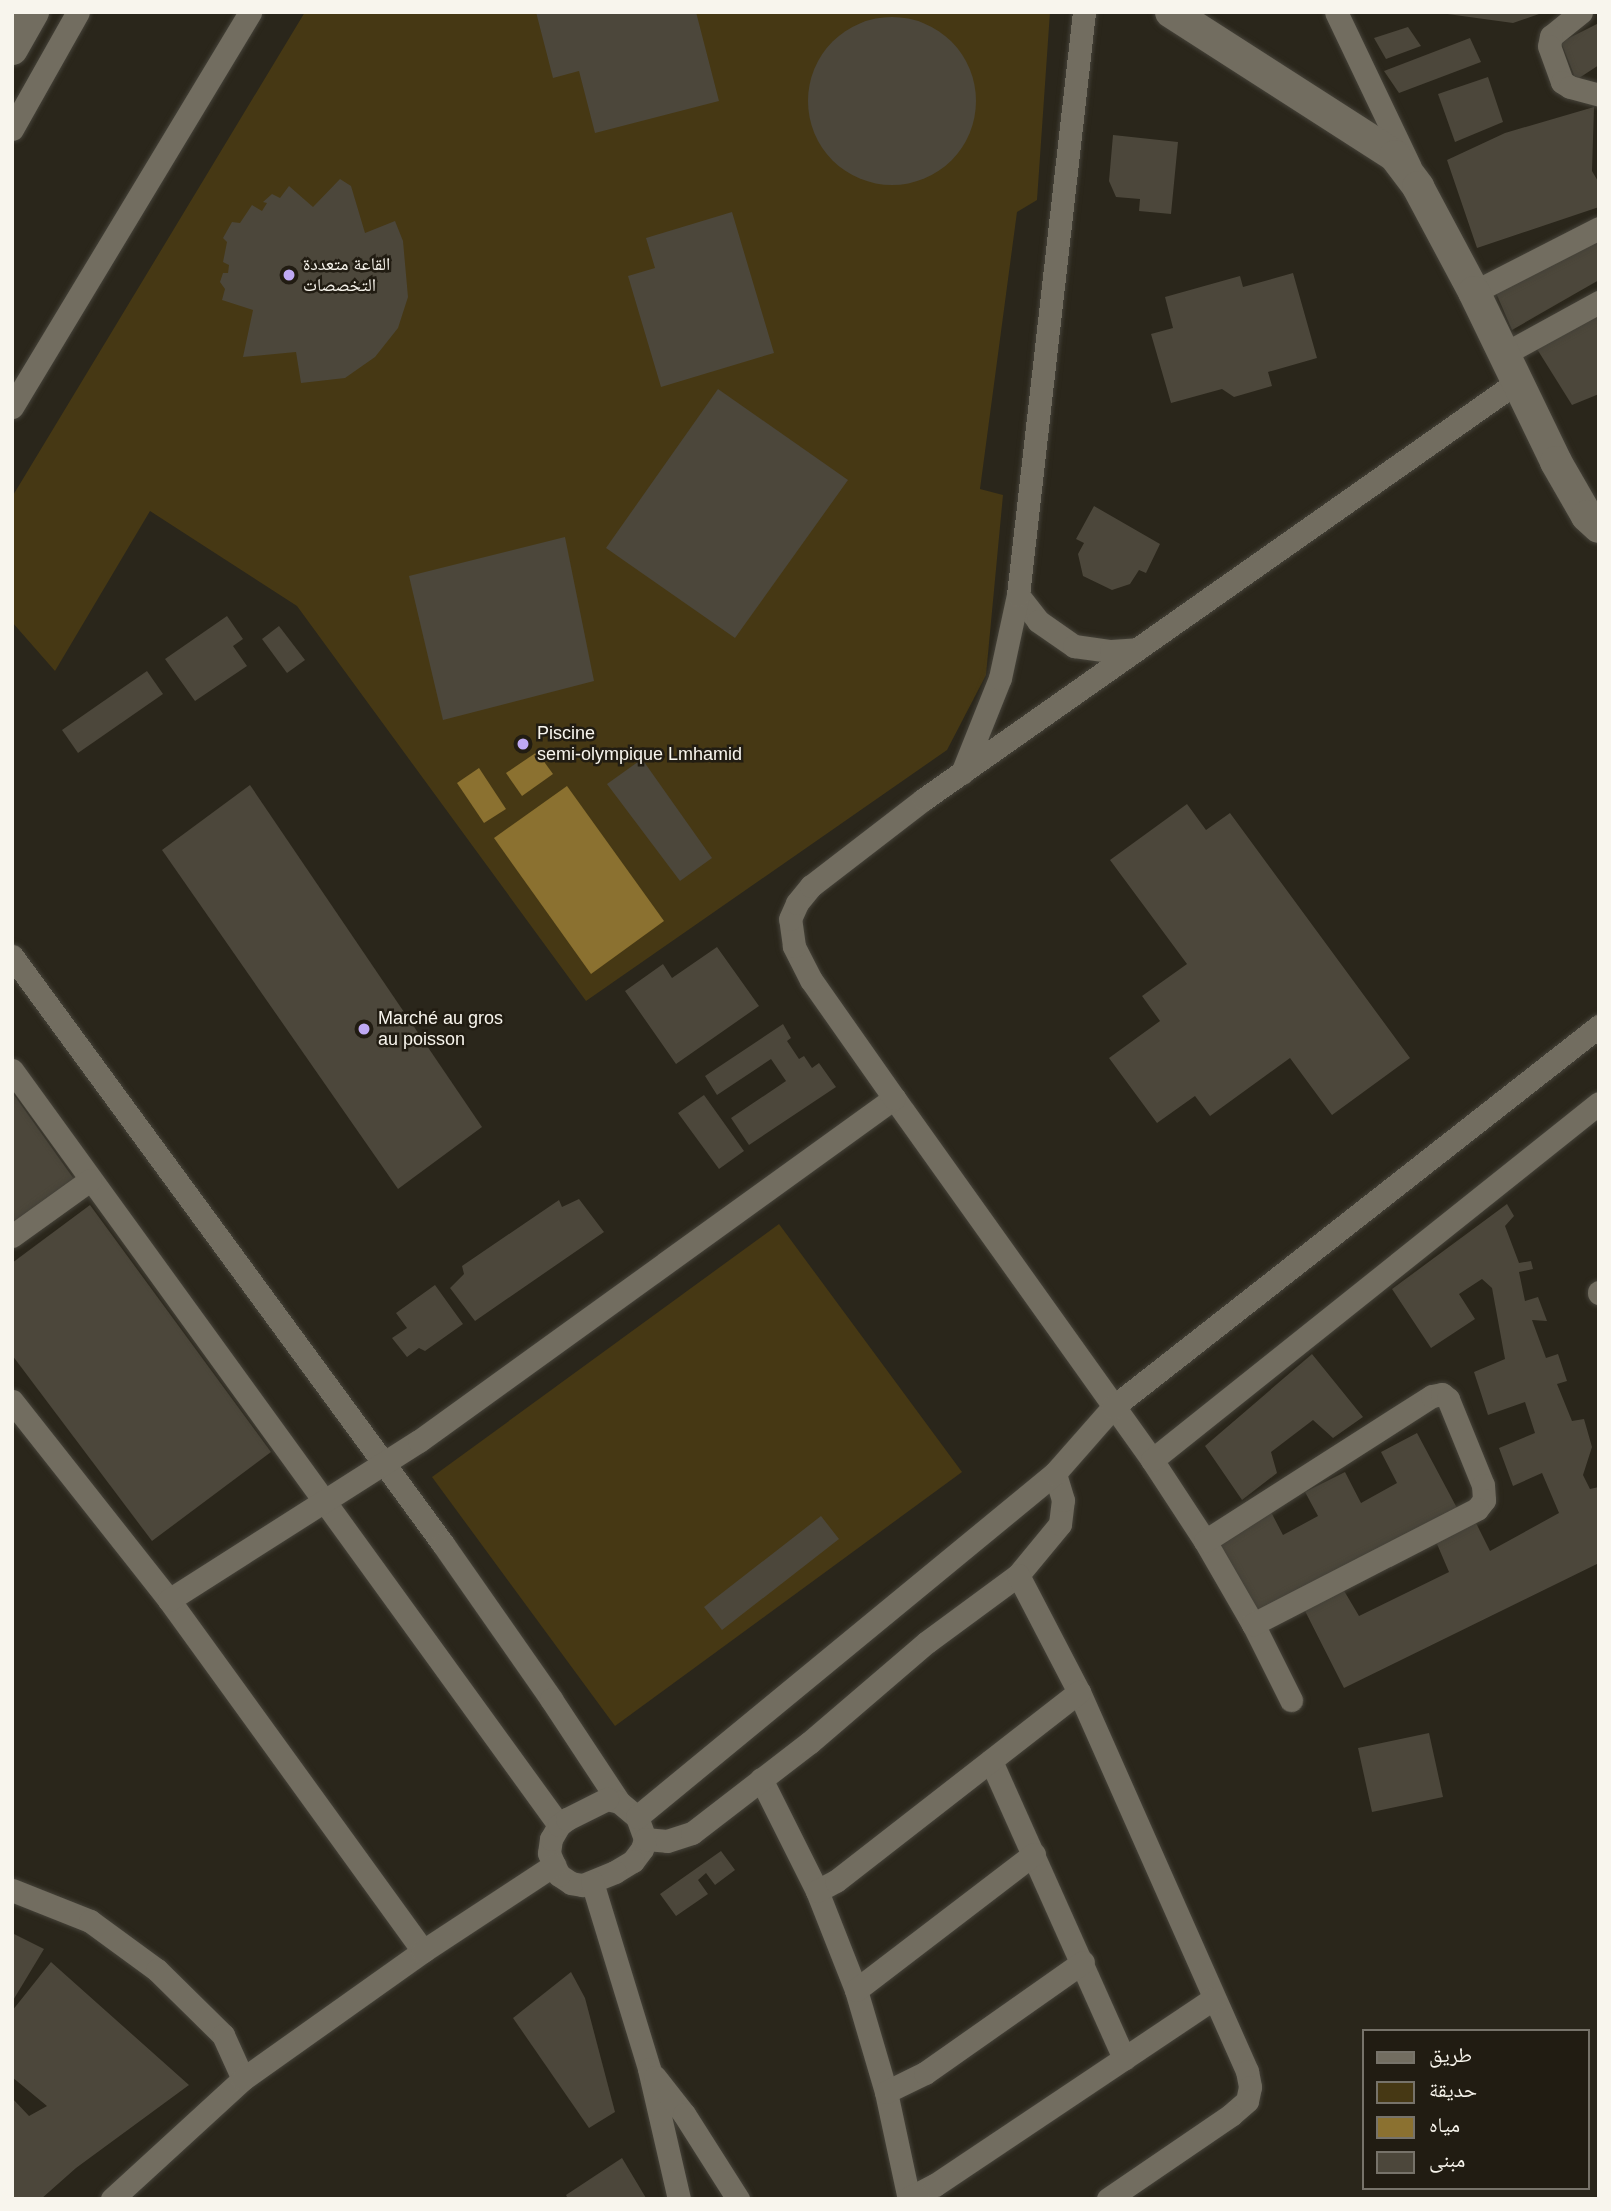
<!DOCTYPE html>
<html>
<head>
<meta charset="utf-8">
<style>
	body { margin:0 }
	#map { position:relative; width:1611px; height:2211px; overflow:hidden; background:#2a261b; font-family:Arial,"Noto Naskh Arabic",sans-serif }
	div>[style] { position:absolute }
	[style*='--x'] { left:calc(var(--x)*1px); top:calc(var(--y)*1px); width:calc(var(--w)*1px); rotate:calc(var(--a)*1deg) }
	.green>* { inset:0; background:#463814 }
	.water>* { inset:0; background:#8b7130 }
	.building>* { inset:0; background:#4c473b }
	.round { border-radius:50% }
	.roads { filter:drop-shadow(0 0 2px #454239) drop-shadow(0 0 2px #454239) }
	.street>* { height:23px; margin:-11.5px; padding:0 11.5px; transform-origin:11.5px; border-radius:11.5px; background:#726d60 }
	.secondary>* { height:32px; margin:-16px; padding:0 16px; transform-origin:16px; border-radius:16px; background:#726d60 }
	.dots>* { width:19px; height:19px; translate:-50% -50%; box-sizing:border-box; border:4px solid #211c12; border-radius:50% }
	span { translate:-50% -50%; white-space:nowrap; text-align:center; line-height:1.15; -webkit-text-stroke:5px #211c12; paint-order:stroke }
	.poi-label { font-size:18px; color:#f8f5ed }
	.left { translate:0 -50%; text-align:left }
	.frame { position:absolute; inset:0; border:14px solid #f8f5ed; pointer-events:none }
	.legend { position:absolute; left:1362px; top:2029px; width:228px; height:161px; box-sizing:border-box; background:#211c12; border:2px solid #77736a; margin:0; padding:9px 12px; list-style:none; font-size:21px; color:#f8f5ed }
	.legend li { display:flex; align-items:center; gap:14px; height:35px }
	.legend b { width:35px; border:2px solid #77736a }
</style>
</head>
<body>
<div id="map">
	<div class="green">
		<div style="clip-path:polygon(305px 12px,1050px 12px,1037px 200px,1017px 212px,980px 489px,1003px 495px,986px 675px,947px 750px,586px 1001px,297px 606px,150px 511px,55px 671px,12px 622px,12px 497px)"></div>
		<div style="clip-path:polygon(779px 1224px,962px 1472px,615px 1726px,432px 1477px)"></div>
	</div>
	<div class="water">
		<div style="clip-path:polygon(537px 752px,553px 774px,522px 796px,506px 773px)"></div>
		<div style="clip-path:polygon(479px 768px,506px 809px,484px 823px,457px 783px)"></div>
		<div style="clip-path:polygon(567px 786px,664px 921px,591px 974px,494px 838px)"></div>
	</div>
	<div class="building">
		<div style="clip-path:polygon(536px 12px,696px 12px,719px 101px,595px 133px,579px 71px,553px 78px)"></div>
		<div style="clip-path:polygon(1433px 12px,1542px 12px,1542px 13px,1513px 23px)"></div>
		<div class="round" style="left:808px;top:17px;width:168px;height:168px"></div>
		<div style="clip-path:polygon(1599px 23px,1599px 65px,1576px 80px,1561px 42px)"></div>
		<div style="clip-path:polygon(1408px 27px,1421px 46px,1386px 59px,1374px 38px)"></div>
		<div style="clip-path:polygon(1470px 38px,1481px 62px,1399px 93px,1384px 71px)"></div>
		<div style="clip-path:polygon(1488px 77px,1503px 122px,1455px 142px,1438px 94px)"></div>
		<div style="clip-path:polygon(1594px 107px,1592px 171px,1599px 183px,1599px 207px,1477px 248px,1447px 160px,1505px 133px)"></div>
		<div style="clip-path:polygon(1113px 135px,1178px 142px,1171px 214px,1139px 211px,1140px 199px,1116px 197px,1109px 181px)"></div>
		<div style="clip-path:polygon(340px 179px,351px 186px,365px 233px,395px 221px,403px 241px,408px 297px,398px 328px,375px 357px,345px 378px,301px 383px,296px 352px,243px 357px,253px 310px,222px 300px,225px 289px,220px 282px,223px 273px,228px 273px,229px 265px,223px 262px,227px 242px,223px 238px,232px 222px,240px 223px,252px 205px,262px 211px,267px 203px,263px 202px,272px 194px,280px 198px,289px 186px,313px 207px)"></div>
		<div style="clip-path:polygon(732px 212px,774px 353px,661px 387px,628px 276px,655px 268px,646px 238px)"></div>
		<div style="clip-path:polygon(1599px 236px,1599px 280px,1512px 330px,1496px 293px)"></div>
		<div style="clip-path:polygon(1293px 273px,1317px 358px,1268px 372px,1272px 386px,1234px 397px,1222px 389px,1171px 403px,1151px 334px,1173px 328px,1165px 297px,1240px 276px,1243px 287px)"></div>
		<div style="clip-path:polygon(1599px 315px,1599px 394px,1572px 405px,1537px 349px)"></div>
		<div style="clip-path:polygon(718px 389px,848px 480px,735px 638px,606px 548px)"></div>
		<div style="clip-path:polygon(1094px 506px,1160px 544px,1146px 573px,1139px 570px,1130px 584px,1112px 590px,1083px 576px,1078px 554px,1084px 543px,1076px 539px)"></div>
		<div style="clip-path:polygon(565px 537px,594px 681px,443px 720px,409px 576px)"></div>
		<div style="clip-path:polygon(227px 616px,243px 639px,233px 646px,247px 666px,195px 701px,165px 659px)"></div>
		<div style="clip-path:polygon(279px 626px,305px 660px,287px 673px,262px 639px)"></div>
		<div style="clip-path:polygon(147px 671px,163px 694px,78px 753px,62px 730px)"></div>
		<div style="clip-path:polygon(642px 759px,712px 858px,680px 881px,607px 784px)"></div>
		<div style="clip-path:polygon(250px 785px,482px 1127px,398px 1189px,162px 850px)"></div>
		<div style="clip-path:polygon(1187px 804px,1206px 830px,1230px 813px,1410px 1058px,1332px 1115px,1290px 1058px,1210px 1116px,1195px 1096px,1157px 1123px,1109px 1058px,1160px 1021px,1142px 996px,1187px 964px,1110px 860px)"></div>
		<div style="clip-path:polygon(717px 947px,759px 1006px,676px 1064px,625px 991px,663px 964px,672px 978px)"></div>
		<div style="clip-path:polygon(783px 1024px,791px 1038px,787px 1041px,799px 1059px,804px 1056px,812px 1068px,819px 1063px,836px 1087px,749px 1145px,731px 1118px,786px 1081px,771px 1059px,717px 1095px,705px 1076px)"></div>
		<div style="clip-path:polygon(12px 1092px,74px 1179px,12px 1223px)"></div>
		<div style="clip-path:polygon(704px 1095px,744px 1151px,719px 1169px,678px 1113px)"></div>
		<div style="clip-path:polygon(579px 1199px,604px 1232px,475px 1321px,450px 1288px,464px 1274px,462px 1266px,559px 1200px,562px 1207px)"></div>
		<div style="clip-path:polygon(1507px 1204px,1514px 1216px,1505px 1226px,1519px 1263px,1531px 1261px,1533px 1269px,1519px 1272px,1525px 1301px,1538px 1297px,1547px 1321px,1532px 1320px,1546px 1358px,1558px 1354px,1567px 1381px,1557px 1384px,1572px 1421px,1584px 1419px,1592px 1447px,1583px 1475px,1590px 1489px,1599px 1487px,1599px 1563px,1344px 1688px,1303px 1607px,1343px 1589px,1359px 1616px,1449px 1572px,1434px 1537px,1476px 1523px,1490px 1551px,1559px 1513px,1542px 1473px,1513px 1486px,1499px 1448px,1535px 1433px,1525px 1402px,1488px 1415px,1474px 1372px,1505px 1359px,1492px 1288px,1482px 1279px,1459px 1294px,1475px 1319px,1431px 1348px,1392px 1289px)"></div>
		<div style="clip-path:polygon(90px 1205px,271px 1452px,152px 1541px,12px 1355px,12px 1263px)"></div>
		<div style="clip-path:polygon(435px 1285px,463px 1324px,425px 1351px,419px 1348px,407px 1357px,392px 1338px,407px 1328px,396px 1313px)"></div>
		<div style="clip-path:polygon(1312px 1354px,1363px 1417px,1333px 1438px,1313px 1420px,1271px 1452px,1277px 1473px,1242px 1500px,1205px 1446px)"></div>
		<div style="clip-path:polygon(1417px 1433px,1457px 1508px,1254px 1613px,1216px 1541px,1271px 1512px,1283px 1535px,1318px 1516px,1305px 1492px,1345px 1472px,1361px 1503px,1397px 1483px,1381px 1452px)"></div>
		<div style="clip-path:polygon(821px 1516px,839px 1539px,722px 1630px,704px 1607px)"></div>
		<div style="clip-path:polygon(1429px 1733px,1443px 1797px,1372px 1812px,1358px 1748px)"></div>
		<div style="clip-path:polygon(721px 1851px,735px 1870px,715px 1885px,706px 1873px,698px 1880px,708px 1894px,676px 1916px,660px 1894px)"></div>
		<div style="clip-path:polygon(12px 1933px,44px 1949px,12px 2002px)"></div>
		<div style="clip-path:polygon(51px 1962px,189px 2085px,76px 2168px,41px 2199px,12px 2199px,12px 2098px,29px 2116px,47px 2106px,12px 2077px,12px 2011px)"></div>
		<div style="clip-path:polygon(571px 1972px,585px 1998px,615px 2112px,589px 2128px,513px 2018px)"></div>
		<div style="clip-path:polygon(622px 2158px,646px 2198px,568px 2199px,566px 2195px)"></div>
	</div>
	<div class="roads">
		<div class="street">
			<div style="--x:1336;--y:12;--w:172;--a:64.5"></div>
			<div style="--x:1581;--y:12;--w:38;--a:141"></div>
			<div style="--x:1551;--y:36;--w:10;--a:101"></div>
			<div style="--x:1549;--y:46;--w:38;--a:70"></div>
			<div style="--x:1562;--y:82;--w:9;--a:32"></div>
			<div style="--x:1570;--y:87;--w:30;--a:15"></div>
			<div style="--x:12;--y:129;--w:134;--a:-60.6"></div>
			<div style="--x:1474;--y:292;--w:140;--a:-27.1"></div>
			<div style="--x:1504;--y:354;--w:108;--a:-28.7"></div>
			<div style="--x:12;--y:407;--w:461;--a:-58.9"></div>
			<div style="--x:1018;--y:595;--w:33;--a:52"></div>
			<div style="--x:1038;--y:621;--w:44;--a:34.8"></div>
			<div style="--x:1074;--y:646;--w:37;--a:8"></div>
			<div style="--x:1111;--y:651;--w:26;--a:-4"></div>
			<div style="--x:962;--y:773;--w:102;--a:-68.2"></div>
			<div style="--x:1000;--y:678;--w:85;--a:-77.8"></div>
			<div style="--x:1018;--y:595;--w:587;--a:-83.54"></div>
			<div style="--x:12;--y:956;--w:729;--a:53.76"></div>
			<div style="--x:443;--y:1544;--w:189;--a:55.1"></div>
			<div style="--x:551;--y:1699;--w:123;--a:56.6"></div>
			<div style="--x:12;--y:1070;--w:932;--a:54.08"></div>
			<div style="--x:894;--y:1098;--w:445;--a:54.5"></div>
			<div style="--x:1152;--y:1460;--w:97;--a:56.8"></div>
			<div style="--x:1205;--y:1541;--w:96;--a:60"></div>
			<div style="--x:1253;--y:1624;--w:85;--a:63.4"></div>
			<div style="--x:12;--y:1236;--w:96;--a:-35.7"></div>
			<div style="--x:1599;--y:1292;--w:1;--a:90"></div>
			<div style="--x:12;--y:1401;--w:253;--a:51.7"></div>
			<div style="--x:169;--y:1600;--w:433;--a:54.1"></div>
			<div style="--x:1152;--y:1460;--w:572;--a:-38.61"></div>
			<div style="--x:1205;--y:1541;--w:269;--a:-32.6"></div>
			<div style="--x:1432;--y:1396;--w:10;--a:-11"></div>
			<div style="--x:1442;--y:1394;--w:8;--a:40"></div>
			<div style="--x:1448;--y:1399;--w:93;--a:67.9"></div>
			<div style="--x:1483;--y:1485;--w:15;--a:86"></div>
			<div style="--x:1484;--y:1500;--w:11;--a:128"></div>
			<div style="--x:1477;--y:1509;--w:252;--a:152.8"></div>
			<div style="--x:1018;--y:1575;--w:66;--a:-50.5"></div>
			<div style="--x:1060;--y:1524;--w:24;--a:-83"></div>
			<div style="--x:1063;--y:1500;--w:28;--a:-107"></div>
			<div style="--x:169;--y:1600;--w:296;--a:-32.5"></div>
			<div style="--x:419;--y:1441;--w:586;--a:-35.83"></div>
			<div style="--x:894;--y:1098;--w:144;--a:-125.1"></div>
			<div style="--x:811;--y:980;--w:38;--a:-117"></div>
			<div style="--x:794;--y:946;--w:27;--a:-98"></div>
			<div style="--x:790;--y:919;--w:17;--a:-66"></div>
			<div style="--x:797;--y:903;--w:22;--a:-51"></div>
			<div style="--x:811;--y:886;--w:143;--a:-37.6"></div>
			<div style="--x:924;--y:799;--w:725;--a:-35.12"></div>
			<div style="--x:991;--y:1761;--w:326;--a:65.9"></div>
			<div style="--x:761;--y:1779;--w:125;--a:63.4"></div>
			<div style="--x:817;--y:1891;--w:106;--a:68.5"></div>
			<div style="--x:856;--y:1990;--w:106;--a:73.6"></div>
			<div style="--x:886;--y:2092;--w:109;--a:77.9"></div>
			<div style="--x:607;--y:1799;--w:12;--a:14"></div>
			<div style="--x:619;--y:1802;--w:23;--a:40"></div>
			<div style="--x:637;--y:1817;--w:23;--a:70"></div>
			<div style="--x:645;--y:1839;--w:10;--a:107"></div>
			<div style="--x:642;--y:1849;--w:15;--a:127"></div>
			<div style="--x:633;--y:1861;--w:21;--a:149"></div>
			<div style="--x:615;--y:1872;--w:35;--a:158"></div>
			<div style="--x:582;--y:1885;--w:11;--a:-170"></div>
			<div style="--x:571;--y:1883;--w:14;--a:-146"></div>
			<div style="--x:559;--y:1875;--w:11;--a:-117"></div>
			<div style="--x:554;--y:1865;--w:13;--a:-113"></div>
			<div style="--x:549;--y:1853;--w:14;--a:-82"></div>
			<div style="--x:551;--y:1839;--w:16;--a:-60"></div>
			<div style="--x:559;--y:1825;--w:10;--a:-37"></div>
			<div style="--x:567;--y:1819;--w:45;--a:-26.6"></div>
			<div style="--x:637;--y:1817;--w:541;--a:-39.45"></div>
			<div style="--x:1055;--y:1473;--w:88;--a:-48.7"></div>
			<div style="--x:1113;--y:1407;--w:618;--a:-38.09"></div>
			<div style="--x:645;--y:1839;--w:22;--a:5"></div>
			<div style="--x:667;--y:1841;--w:26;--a:-18"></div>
			<div style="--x:692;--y:1833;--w:148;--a:-37.6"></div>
			<div style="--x:809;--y:1743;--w:155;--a:-40.6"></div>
			<div style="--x:927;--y:1642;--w:113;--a:-36.4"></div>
			<div style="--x:1018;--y:1575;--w:132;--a:62.5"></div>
			<div style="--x:1079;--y:1692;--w:415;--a:66.1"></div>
			<div style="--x:1247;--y:2071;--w:16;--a:79"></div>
			<div style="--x:1250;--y:2087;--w:14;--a:102"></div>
			<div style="--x:1247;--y:2101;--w:21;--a:139"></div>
			<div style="--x:1231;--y:2115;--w:149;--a:145.7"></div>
			<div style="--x:592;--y:1882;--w:195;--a:73"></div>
			<div style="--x:649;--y:2069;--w:133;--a:77"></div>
			<div style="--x:12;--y:1890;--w:84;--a:21.7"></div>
			<div style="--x:90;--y:1921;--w:83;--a:36.2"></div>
			<div style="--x:157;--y:1970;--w:93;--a:44.6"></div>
			<div style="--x:223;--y:2035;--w:48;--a:65.6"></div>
			<div style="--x:817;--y:1891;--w:21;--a:-28"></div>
			<div style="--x:836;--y:1881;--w:308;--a:-37.9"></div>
			<div style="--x:856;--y:1990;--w:224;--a:-37.4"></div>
			<div style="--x:655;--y:2077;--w:47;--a:51.9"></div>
			<div style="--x:684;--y:2114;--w:101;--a:57.6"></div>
			<div style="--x:886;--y:2092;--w:43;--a:-26"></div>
			<div style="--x:925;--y:2073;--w:193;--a:-35.1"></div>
			<div style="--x:909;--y:2198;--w:29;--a:-27"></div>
			<div style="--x:935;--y:2185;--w:334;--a:-33.8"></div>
			<div style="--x:112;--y:2199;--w:178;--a:-42.5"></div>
			<div style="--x:243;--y:2079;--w:221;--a:-35.4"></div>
			<div style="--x:423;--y:1951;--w:157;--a:-33.3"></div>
		</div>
		<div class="secondary">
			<div style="--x:1171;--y:12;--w:266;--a:32.7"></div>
			<div style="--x:1395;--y:156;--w:39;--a:53"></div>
			<div style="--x:1418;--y:187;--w:119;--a:61.9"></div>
			<div style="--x:1474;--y:292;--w:189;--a:64.2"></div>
			<div style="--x:1556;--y:462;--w:62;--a:60.1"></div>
			<div style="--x:1587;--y:516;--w:16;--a:43"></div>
			<div style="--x:12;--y:49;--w:43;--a:-60.4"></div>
		</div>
	</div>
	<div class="dots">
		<div style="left:289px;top:275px;background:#bfa9f4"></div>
		<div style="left:523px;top:744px;background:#bfa9f4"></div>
		<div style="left:364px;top:1029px;background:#bfa9f4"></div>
	</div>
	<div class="poi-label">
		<span class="left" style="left:303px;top:275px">القاعة متعددة<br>التخصصات</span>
		<span class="left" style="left:537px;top:744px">Piscine<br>semi-olympique Lmhamid</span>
		<span class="left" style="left:378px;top:1029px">Marché au gros<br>au poisson</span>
	</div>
	<div class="frame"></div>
	<ul class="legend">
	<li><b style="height:9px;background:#726d60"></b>طريق</li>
	<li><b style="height:19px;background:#463814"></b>حديقة</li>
	<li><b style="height:19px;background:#8b7130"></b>مياه</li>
	<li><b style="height:19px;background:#4c473b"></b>مبنى</li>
	</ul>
</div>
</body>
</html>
